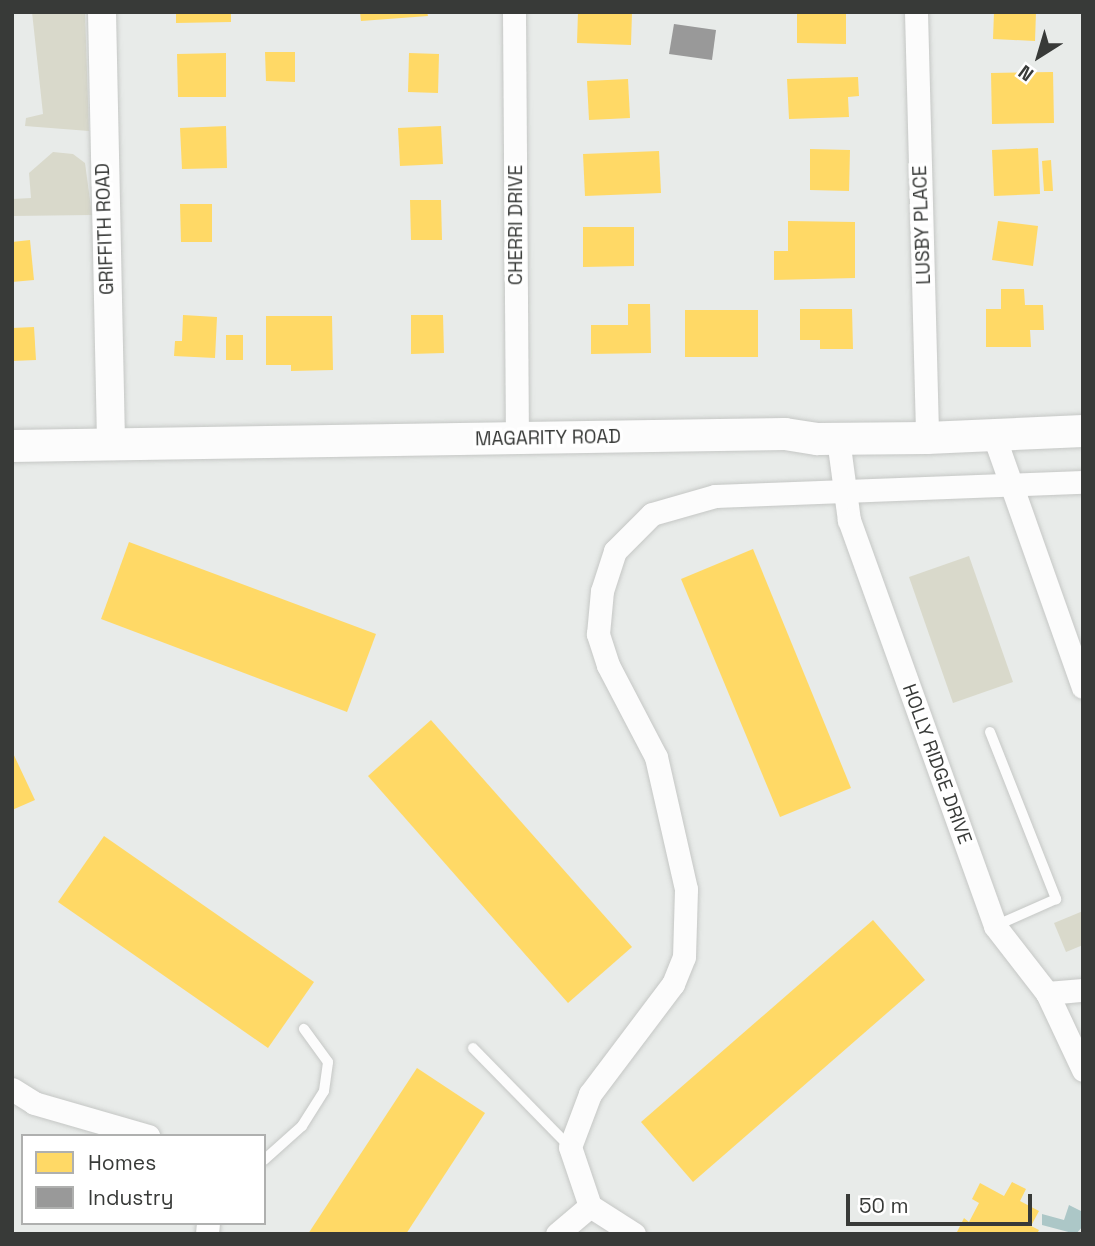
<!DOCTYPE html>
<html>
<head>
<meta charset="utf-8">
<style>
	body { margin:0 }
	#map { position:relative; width:1095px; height:1246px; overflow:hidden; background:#e8ebe9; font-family:"Space Grotesk",sans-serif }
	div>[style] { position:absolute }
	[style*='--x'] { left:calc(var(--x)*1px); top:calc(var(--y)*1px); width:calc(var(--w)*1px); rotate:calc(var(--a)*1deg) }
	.green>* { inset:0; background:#d9d9cb }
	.water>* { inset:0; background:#acc7c7 }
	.homes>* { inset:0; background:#ffd966 }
	.industry>* { inset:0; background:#999 }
	.roads { filter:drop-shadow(0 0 2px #c5c7c5) drop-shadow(0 0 2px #c5c7c5) }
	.service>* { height:10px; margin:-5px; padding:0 5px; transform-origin:5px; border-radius:5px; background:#fcfcfc }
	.minor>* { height:23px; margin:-11.5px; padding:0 11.5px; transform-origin:11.5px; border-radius:11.5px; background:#fcfcfc }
	.tertiary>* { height:28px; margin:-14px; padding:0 14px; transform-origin:14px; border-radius:14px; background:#fcfcfc }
	.secondary>* { height:32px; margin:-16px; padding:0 16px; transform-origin:16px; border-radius:16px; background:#fcfcfc }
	span { translate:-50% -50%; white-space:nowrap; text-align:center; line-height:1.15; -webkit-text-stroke:7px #fff; paint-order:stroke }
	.street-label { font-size:19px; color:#383a38 }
	.frame { position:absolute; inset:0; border:14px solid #383a38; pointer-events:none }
	.legend { position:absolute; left:21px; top:1134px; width:245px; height:91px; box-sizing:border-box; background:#fff; border:2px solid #afb0af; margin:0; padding:9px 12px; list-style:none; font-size:21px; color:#383a38 }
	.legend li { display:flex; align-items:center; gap:14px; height:35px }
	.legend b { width:35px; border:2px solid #afb0af }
	.north { position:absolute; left:1004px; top:21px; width:70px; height:70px; -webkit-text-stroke:5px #fff; paint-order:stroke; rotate:217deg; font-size:19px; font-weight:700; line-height:28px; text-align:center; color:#383a38 }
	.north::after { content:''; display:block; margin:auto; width:24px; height:32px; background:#383a38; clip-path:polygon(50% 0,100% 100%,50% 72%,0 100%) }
	.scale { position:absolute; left:846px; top:1194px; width:186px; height:32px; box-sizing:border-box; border:4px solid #383a38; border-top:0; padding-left:9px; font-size:21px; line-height:24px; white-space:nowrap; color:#383a38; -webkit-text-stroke:5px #fff; paint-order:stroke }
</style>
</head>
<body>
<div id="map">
	<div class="green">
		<div style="clip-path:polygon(32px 12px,85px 12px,89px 131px,25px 126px,26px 118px,43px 114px)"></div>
		<div style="clip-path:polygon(53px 152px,73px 154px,85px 163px,92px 215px,12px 216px,12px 199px,31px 198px,29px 173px)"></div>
		<div style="clip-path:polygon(969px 556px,1013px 682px,953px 703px,909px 577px)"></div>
		<div style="clip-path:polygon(1083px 911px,1083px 945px,1066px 952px,1054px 923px)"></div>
	</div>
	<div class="water">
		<div style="clip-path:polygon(1069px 1205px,1083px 1212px,1083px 1226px,1076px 1234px,1042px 1225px,1042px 1214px,1064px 1220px)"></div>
	</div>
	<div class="homes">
		<div style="clip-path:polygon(176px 12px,231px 12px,231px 22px,176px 23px)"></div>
		<div style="clip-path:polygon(360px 12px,427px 12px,428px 16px,361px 21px)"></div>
		<div style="clip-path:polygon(578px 12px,632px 12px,631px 45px,577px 43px)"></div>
		<div style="clip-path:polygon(797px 12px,846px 12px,846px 44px,797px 43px)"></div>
		<div style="clip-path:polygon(994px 12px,1036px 12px,1035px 41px,993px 39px)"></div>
		<div style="clip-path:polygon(265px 52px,295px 52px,295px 82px,266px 81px)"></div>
		<div style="clip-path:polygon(226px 53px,226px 97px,178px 97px,177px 54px)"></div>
		<div style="clip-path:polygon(409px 53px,439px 54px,438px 93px,408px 92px)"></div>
		<div style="clip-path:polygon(1053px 72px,1054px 123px,992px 124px,991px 73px)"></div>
		<div style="clip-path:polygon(858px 77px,859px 96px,848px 97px,849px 117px,789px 119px,787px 79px)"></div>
		<div style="clip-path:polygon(628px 79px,630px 118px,589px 120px,587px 81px)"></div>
		<div style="clip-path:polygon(226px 126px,227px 168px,182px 169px,180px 128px)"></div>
		<div style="clip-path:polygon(441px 126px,443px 164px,400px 166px,398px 128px)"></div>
		<div style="clip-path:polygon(1038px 148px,1040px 194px,994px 196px,992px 150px)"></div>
		<div style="clip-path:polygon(810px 149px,850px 150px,849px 191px,810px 190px)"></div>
		<div style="clip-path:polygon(659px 151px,661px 193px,585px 196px,583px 154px)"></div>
		<div style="clip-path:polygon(1051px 160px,1053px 191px,1044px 191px,1042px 161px)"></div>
		<div style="clip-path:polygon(410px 200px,441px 200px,442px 240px,411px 240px)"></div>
		<div style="clip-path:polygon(180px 204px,212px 204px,212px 242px,181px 242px)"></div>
		<div style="clip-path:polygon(788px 221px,855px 222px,855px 278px,774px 280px,774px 251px,788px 251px)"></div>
		<div style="clip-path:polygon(998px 221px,1038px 226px,1033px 266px,992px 260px)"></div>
		<div style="clip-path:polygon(583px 227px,634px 227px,634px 266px,583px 267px)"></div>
		<div style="clip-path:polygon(30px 240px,34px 280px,12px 282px,12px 242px)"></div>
		<div style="clip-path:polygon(1001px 289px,1024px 289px,1025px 305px,1043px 305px,1044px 330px,1030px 330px,1031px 347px,986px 347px,986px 309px,1001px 309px)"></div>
		<div style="clip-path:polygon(628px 304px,650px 304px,651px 353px,591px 354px,591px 325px,628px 325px)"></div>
		<div style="clip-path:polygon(800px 309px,852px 309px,853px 349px,820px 349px,820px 340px,800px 340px)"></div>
		<div style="clip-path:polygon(685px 310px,758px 310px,758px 357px,685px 357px)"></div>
		<div style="clip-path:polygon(183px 315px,217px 317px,215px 358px,174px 356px,175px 341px,182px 341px)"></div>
		<div style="clip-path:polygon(411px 315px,443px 315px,444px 353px,411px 354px)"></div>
		<div style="clip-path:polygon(266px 316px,332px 316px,333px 370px,291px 371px,291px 365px,266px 365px)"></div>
		<div style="clip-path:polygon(34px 327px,36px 360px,12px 361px,12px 328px)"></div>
		<div style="clip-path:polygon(226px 335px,243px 335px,243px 360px,226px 360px)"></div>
		<div style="clip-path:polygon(129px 542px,376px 634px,347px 712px,101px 619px)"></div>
		<div style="clip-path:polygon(753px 549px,851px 788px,780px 817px,681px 579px)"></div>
		<div style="clip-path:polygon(431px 720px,632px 947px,568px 1003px,368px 776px)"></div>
		<div style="clip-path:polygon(12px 751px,35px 800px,12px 810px)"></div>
		<div style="clip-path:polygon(104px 836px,314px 982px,268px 1048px,58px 902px)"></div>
		<div style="clip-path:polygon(873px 920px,925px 980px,693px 1182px,641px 1122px)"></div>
		<div style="clip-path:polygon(417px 1068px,485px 1113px,406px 1234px,308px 1234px)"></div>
		<div style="clip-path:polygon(1012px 1182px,1026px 1189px,1020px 1201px,1039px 1211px,1031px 1226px,1039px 1230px,1037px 1234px,956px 1234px,964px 1218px,969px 1222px,979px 1203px,972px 1199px,980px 1183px,1004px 1196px)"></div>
	</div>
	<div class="industry">
		<div style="clip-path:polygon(674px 24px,716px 30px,712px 60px,669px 54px)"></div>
	</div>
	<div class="roads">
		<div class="service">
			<div style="--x:990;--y:732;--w:180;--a:68.4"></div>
			<div style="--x:1056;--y:899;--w:67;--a:156.1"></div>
			<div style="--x:473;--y:1048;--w:139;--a:45.6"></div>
			<div style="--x:264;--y:1160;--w:51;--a:-41.8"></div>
			<div style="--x:302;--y:1126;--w:41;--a:-57.8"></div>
			<div style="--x:324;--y:1091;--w:29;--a:-82"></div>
			<div style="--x:328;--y:1062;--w:41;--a:-126"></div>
		</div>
		<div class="minor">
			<div style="--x:514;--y:12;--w:426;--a:89.6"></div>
			<div style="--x:916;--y:12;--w:426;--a:88.5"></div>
			<div style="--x:994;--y:436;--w:266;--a:70.5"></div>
			<div style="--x:838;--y:439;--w:82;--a:82.3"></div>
			<div style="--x:849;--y:520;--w:431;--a:70.2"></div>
			<div style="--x:995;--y:926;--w:85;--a:52.2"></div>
			<div style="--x:1047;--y:993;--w:85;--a:64.9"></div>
			<div style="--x:1047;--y:993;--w:36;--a:-5"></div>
			<div style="--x:12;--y:1089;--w:26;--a:32"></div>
			<div style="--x:34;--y:1103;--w:119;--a:16.1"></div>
			<div style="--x:207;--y:1234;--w:11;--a:-85"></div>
			<div style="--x:557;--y:1234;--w:43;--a:-40.3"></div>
			<div style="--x:634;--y:1234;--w:52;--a:-147.5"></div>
			<div style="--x:590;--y:1206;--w:62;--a:-108.7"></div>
			<div style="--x:570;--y:1147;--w:57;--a:-69.3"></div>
			<div style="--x:590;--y:1094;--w:138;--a:-53"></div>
			<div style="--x:673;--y:984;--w:29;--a:-68"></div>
			<div style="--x:684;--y:957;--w:68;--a:-88.3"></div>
			<div style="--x:686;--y:889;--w:135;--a:-102.8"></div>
			<div style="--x:656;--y:757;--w:104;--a:-117.6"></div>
			<div style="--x:608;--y:665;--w:33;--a:-108"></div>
			<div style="--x:598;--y:634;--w:43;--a:-84.7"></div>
			<div style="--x:602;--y:591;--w:42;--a:-72"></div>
			<div style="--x:615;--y:551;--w:52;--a:-45"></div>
			<div style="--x:652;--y:514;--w:66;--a:-15.9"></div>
			<div style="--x:715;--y:496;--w:368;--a:-2.2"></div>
		</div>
		<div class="tertiary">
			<div style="--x:102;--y:12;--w:433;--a:88.8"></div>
		</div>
		<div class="secondary">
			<div style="--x:12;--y:446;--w:773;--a:-0.89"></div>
			<div style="--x:785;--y:434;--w:33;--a:9"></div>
			<div style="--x:818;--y:439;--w:109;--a:-0.5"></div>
			<div style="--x:927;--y:438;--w:156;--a:-2.6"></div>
		</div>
	</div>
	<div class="street-label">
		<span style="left:516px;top:225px;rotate:-90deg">CHERRI DRIVE</span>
		<span style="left:922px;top:225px;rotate:-92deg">LUSBY PLACE</span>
		<span style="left:105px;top:229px;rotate:-92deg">GRIFFITH ROAD</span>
		<span style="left:548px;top:438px;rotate:-1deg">MAGARITY ROAD</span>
		<span style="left:937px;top:764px;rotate:70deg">HOLLY RIDGE DRIVE</span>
	</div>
	<div class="frame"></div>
	<ul class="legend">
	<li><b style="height:19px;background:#ffd966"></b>Homes</li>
	<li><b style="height:19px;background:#999"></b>Industry</li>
	</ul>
	<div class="north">N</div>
	<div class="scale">50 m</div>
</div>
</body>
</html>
